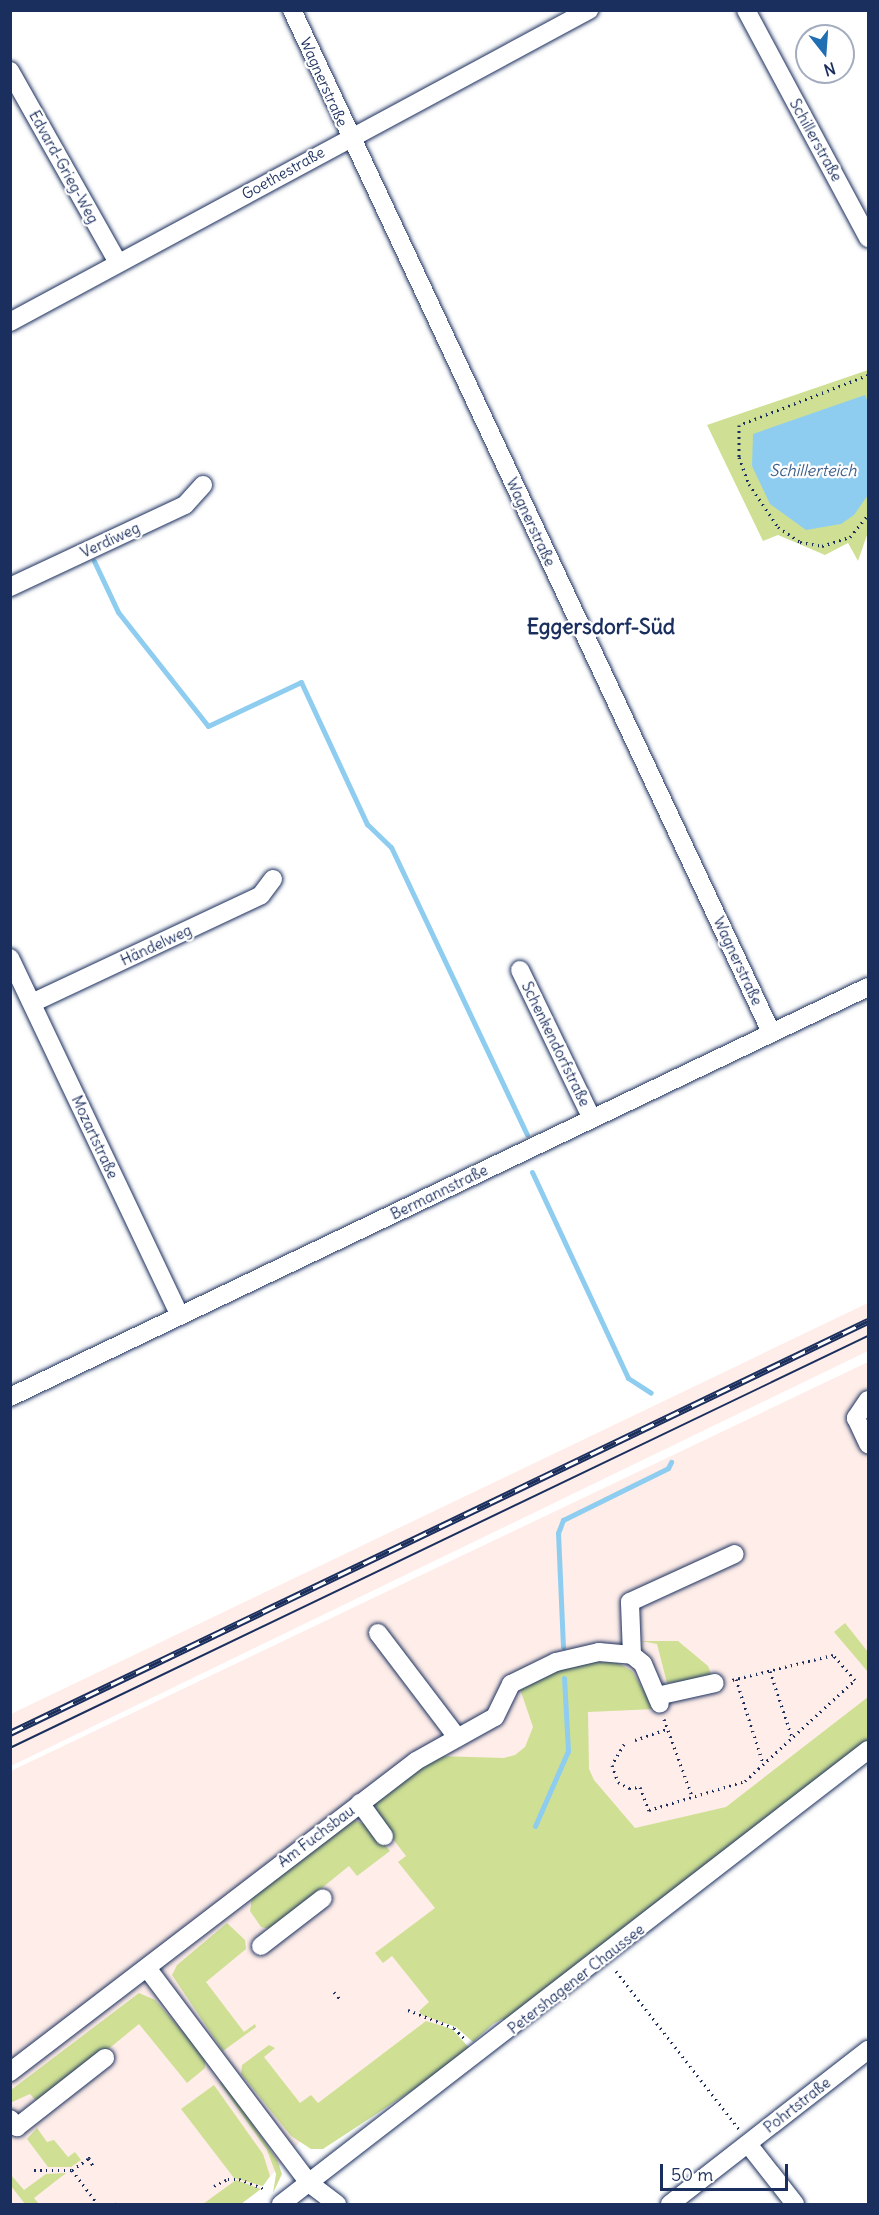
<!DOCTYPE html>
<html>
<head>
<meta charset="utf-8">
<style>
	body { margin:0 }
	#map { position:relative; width:879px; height:2215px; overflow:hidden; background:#fff; font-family:Delius,sans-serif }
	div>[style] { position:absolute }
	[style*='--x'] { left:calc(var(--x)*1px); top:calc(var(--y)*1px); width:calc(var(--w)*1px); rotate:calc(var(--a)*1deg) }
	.built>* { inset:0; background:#feede8 }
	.green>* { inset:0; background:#cfe094 }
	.water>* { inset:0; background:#8ecdef }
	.stream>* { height:5px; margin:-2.5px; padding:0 2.5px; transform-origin:2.5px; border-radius:2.5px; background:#8ecdef }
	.path>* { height:3px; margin-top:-1.5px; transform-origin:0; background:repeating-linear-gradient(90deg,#1b2f5e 0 1.5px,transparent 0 6px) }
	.roads { filter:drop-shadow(0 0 2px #1b2f5e) drop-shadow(0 0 2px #1b2f5e) }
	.minor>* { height:18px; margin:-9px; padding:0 9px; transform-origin:9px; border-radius:9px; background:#fff }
	.tram>* { height:1.5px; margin:-0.75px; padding:0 0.75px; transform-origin:0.75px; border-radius:0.75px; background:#1b2f5e }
	.rail>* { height:7px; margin-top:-3.5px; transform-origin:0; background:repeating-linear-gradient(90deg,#fff 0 14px,#1b2f5e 0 28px); box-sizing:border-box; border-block:2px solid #1b2f5e }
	span { translate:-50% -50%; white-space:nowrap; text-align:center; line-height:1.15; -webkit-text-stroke:4.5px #fff; paint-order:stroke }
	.street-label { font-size:15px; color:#1b2f5e }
	.water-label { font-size:16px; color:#3e5e8a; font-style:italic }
	.district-label { font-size:21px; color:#1b2f5e; font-weight:700 }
	.frame { position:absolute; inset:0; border:12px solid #1b2f5e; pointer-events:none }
	.north { position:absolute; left:795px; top:24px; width:60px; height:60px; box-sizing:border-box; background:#fff; border:2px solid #a4acbf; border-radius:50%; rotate:163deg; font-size:16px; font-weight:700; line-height:24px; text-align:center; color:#1b2f5e }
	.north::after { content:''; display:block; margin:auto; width:21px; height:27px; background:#1f6fb2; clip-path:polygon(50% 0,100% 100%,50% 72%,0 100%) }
	.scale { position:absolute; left:660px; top:2164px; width:128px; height:27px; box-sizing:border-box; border:3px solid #1b2f5e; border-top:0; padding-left:8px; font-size:18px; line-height:21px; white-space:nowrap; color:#1b2f5e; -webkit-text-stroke:4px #fff; paint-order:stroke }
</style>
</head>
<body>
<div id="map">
	<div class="built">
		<div style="clip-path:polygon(868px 1303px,868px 1351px,11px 1766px,11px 1714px)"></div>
		<div style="clip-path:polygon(868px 1362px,868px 1727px,534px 1955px,314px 2125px,258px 2191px,241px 2204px,11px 2204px,11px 1771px)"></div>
	</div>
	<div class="green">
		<div style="clip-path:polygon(868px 370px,868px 532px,858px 561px,848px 543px,825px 555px,778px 535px,763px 541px,707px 425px)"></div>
		<div style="clip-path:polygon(845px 1623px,868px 1652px,868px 1672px,834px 1632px)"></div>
		<div style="clip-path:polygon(641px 1641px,678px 1641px,708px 1666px,712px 1677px,667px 1683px,657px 1644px)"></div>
		<div style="clip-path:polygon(592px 1661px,618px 1663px,632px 1671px,655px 1709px,588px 1712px,589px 1769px,594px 1780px,635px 1828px,726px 1807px,868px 1697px,868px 1742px,506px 2022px,502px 2019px,493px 2024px,473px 2042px,456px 2027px,422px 2015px,419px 2011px,429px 2002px,392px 1956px,383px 1963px,375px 1953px,435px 1908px,398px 1862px,406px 1856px,377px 1818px,375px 1804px,378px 1797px,438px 1756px,504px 1758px,515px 1755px,525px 1747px,533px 1727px,520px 1689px,545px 1674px)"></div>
		<div style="clip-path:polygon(354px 1820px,369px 1826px,390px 1851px,357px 1876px,349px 1866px,271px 1929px,261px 1927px,250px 1911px,252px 1897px)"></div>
		<div style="clip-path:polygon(227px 1923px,245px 1940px,246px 1949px,206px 1982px,244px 2032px,255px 2024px,256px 2027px,223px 2051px,172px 1975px,177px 1965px)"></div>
		<div style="clip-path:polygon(139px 1993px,155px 2000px,205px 2057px,205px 2068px,187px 2083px,139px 2024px,40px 2105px,30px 2094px,12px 2102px,11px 2090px)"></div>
		<div style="clip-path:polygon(426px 2021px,452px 2029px,472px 2051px,323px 2149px,311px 2149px,291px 2136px,241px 2074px,242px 2065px,269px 2045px,275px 2048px,264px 2057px,300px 2103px,311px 2095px,318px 2103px)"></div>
		<div style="clip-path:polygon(219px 2082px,226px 2085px,277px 2160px,282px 2174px,273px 2193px,276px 2174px,267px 2150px)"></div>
		<div style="clip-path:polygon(214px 2085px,263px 2154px,270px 2176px,263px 2186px,234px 2178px,181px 2109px)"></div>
		<div style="clip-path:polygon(37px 2128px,47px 2142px,54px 2140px,68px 2157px,75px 2152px,81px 2160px,71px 2167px,48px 2167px,27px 2139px)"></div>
		<div style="clip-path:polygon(66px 2173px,34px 2198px,39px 2204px,25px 2204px,11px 2186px,11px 2175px,24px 2190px,46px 2174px)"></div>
		<div style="clip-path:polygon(236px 2180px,261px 2189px,241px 2204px,203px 2204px)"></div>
	</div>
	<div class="water">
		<div style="clip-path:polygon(865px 395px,868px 402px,868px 495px,854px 515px,841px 524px,806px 530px,770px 504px,752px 466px,753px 434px)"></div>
	</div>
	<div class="stream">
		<div style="--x:94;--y:561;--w:56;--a:64.8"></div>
		<div style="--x:118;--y:612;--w:145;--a:51.7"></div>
		<div style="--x:208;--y:726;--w:103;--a:-25.3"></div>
		<div style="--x:301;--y:682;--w:157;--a:65.1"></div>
		<div style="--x:367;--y:824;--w:33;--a:44"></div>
		<div style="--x:391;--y:847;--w:318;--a:64.7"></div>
		<div style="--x:532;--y:1172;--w:227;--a:65"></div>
		<div style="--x:628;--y:1378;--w:27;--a:33"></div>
		<div style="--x:563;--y:1647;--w:114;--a:-92.5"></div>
		<div style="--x:558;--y:1533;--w:14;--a:-69"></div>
		<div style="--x:563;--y:1520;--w:117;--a:-26.3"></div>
		<div style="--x:668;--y:1468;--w:7;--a:-63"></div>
		<div style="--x:535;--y:1826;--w:82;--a:-66.3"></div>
		<div style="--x:568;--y:1751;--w:73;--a:-93.1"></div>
	</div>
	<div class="path">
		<div style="--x:868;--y:375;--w:138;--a:158.8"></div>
		<div style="--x:739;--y:425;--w:32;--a:90"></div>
		<div style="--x:739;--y:457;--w:29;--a:70"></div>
		<div style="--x:749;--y:484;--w:52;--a:56"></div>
		<div style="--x:778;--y:527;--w:27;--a:34"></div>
		<div style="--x:800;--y:542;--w:22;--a:10"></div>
		<div style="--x:822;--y:546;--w:29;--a:-18"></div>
		<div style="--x:850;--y:537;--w:28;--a:-51"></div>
		<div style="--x:770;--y:1671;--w:70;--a:71.6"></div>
		<div style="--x:736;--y:1679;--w:88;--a:72.2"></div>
		<div style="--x:664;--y:1719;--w:82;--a:70"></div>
		<div style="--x:635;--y:1740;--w:34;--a:-19"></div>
		<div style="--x:624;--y:1744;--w:24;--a:120"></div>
		<div style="--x:612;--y:1765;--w:18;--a:71"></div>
		<div style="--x:618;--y:1782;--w:13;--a:29"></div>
		<div style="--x:629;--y:1788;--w:11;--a:-5"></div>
		<div style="--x:640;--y:1787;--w:25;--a:69"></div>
		<div style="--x:649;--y:1810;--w:100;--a:-16.8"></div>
		<div style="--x:745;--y:1781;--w:149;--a:-42.6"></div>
		<div style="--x:855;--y:1680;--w:33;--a:-131"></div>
		<div style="--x:833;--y:1655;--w:104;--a:166.1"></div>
		<div style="--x:616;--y:1971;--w:200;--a:52.1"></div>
		<div style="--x:334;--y:1992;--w:8;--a:50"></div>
		<div style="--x:408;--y:2010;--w:49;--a:21.4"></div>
		<div style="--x:454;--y:2028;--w:17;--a:45"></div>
		<div style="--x:89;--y:2158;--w:9;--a:63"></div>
		<div style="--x:34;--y:2170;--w:38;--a:0"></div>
		<div style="--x:72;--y:2170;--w:21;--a:-35"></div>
		<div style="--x:89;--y:2158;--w:4;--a:-117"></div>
		<div style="--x:72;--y:2170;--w:39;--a:53"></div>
		<div style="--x:214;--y:2186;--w:16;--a:-27"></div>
		<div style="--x:228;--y:2179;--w:11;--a:0"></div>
		<div style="--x:239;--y:2179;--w:28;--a:21"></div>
		<div style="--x:116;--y:2204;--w:5;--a:-37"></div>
	</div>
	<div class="roads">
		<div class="minor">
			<div style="--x:292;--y:10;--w:1129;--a:64.89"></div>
			<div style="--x:746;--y:10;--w:259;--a:61.8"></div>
			<div style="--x:10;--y:71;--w:220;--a:60.6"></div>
			<div style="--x:10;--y:322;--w:658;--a:-28.32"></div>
			<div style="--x:10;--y:587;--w:193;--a:-25.1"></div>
			<div style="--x:185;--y:505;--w:27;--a:-48"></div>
			<div style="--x:10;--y:958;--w:396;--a:64.6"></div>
			<div style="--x:520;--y:970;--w:165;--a:64.2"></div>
			<div style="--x:32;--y:1003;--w:253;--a:-25.2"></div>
			<div style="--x:261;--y:895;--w:20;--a:-53"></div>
			<div style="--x:10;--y:1397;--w:951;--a:-25.54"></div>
			<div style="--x:868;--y:1400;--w:22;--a:124"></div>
			<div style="--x:856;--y:1418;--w:29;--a:65"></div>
			<div style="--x:378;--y:1633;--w:131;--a:52.8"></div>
			<div style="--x:632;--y:1655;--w:53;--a:-92.2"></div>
			<div style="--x:630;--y:1602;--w:115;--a:-24.6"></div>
			<div style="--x:657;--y:1696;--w:59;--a:-12.6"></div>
			<div style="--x:360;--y:1803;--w:41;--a:54"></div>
			<div style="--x:261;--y:1946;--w:78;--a:-37.7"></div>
			<div style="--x:147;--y:1968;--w:269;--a:53"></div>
			<div style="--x:309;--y:2183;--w:35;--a:37"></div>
			<div style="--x:10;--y:2072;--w:511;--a:-37.45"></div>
			<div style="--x:416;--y:1761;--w:90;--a:-29.1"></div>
			<div style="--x:495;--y:1717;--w:37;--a:-64"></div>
			<div style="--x:511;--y:1684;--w:50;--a:-26.1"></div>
			<div style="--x:556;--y:1662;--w:44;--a:-13.1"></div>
			<div style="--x:599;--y:1652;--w:33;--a:5"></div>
			<div style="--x:632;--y:1655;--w:14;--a:39"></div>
			<div style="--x:643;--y:1664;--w:43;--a:67"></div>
			<div style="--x:10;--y:2119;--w:11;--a:49"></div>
			<div style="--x:17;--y:2127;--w:112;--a:-38.1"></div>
			<div style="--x:748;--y:2144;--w:76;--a:51.9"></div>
			<div style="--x:281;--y:2204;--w:742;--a:-37.72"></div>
			<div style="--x:670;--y:2204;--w:251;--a:-37.9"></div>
		</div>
	</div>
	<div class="tram">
		<div style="--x:10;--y:1748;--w:952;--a:-25.65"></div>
	</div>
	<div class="rail">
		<div style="--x:10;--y:1733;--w:952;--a:-25.65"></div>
	</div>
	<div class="street-label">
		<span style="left:324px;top:82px;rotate:66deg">Wagnerstraße</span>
		<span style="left:816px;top:140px;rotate:61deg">Schillerstraße</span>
		<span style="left:64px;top:167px;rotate:61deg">Edvard-Grieg-Weg</span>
		<span style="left:283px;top:173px;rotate:-29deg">Goethestraße</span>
		<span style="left:531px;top:522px;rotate:65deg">Wagnerstraße</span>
		<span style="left:110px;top:540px;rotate:-25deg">Verdiweg</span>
		<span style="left:156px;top:945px;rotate:-25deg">Händelweg</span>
		<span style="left:738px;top:961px;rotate:65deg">Wagnerstraße</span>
		<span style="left:556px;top:1044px;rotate:64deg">Schenkendorfstraße</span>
		<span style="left:95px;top:1137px;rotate:65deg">Mozartstraße</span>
		<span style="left:439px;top:1192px;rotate:-26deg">Bermannstraße</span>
		<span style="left:316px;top:1836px;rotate:-37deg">Am Fuchsbau</span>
		<span style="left:576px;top:1979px;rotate:-38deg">Petershagener Chaussee</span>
		<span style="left:797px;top:2105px;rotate:-38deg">Pohrtstraße</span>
	</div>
	<div class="water-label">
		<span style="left:813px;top:470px">Schillerteich</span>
	</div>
	<div class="district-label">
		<span style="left:601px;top:627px">Eggersdorf-Süd</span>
	</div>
	<div class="frame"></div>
	<div class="north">N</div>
	<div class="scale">50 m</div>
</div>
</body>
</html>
